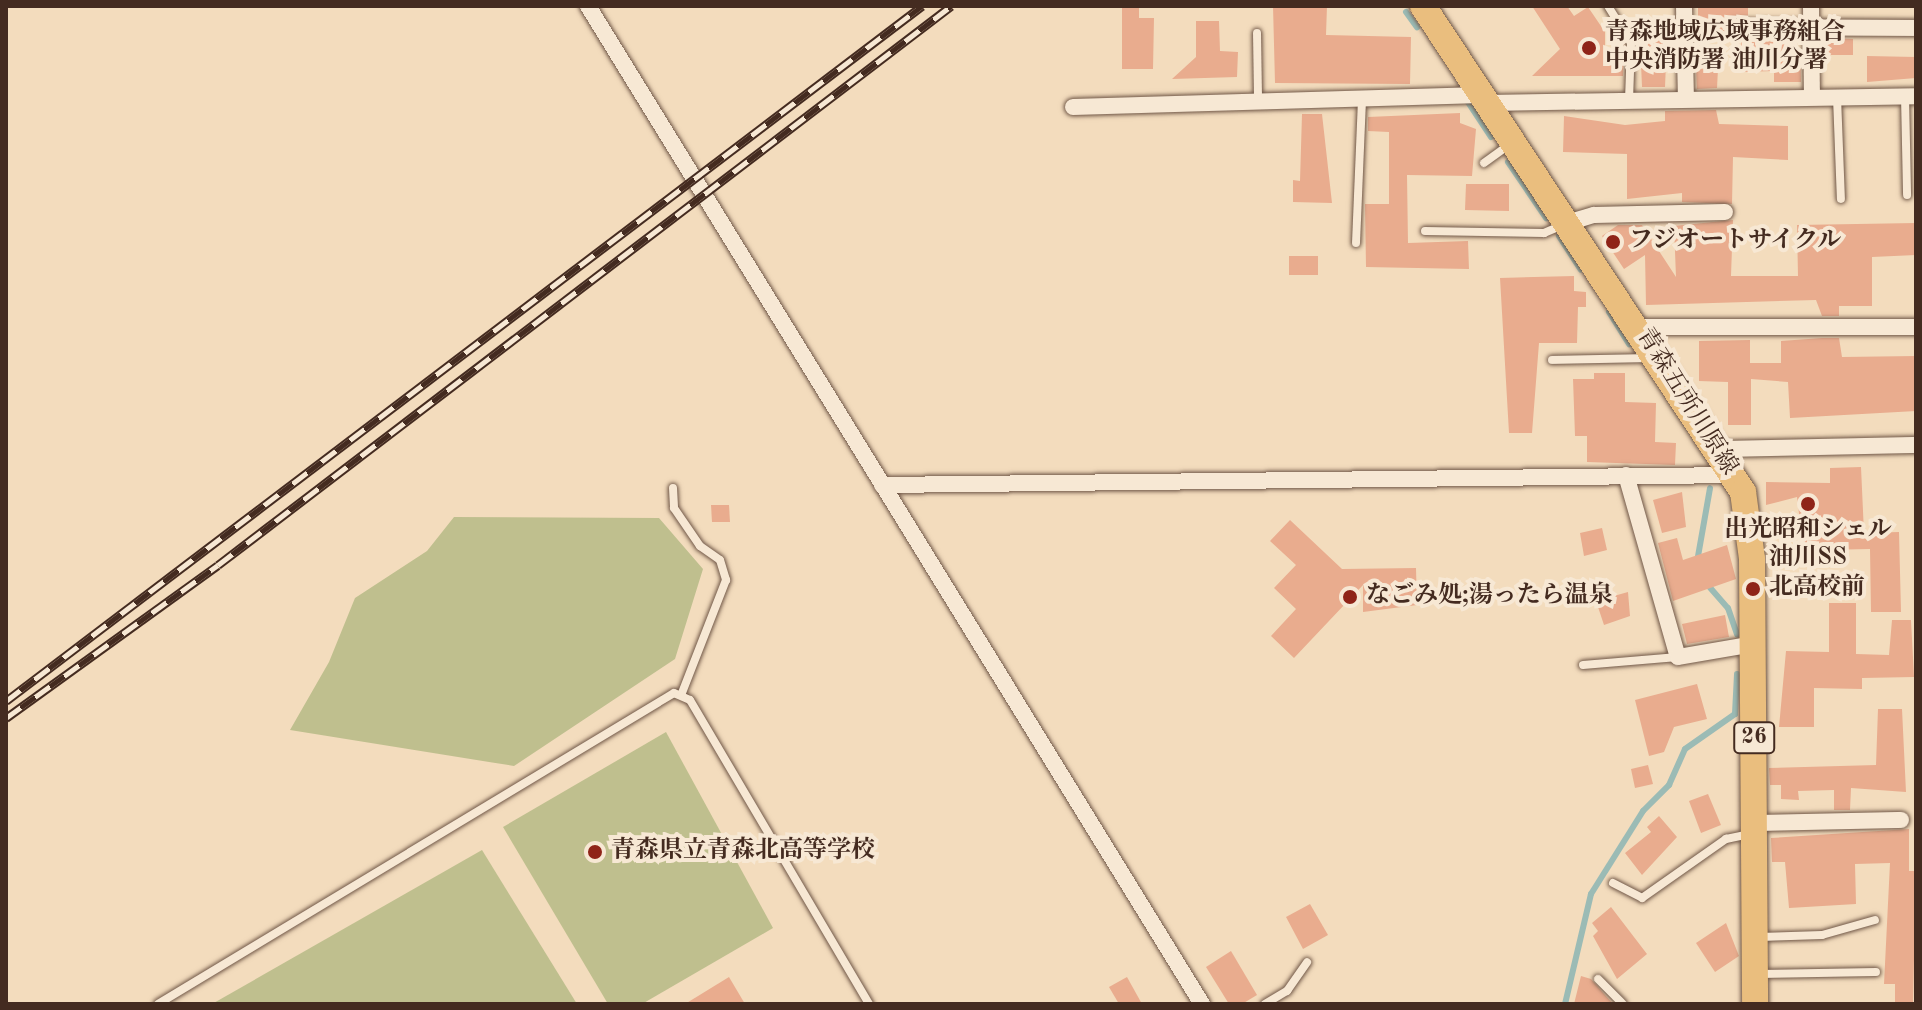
<!DOCTYPE html>
<html>
<head>
<meta charset="utf-8">
<style>
	body { margin:0 }
	#map { position:relative; width:1922px; height:1010px; overflow:hidden; background:#f3dcbd; font-family:"Old Standard TT","Noto Serif JP",serif }
	div>[style] { position:absolute }
	[style*='--x'] { left:calc(var(--x)*1px); top:calc(var(--y)*1px); width:calc(var(--w)*1px); rotate:calc(var(--a)*1deg) }
	.green>* { inset:0; background:#bfbf8e }
	.stream>* { height:6px; margin:-3px; padding:0 3px; transform-origin:3px; border-radius:3px; background:#9bbbb5 }
	.building>* { inset:0; background:#e9ac8e }
	.roads { filter:drop-shadow(0 0 2px #705747) drop-shadow(0 0 2px #705747) }
	.lane>* { height:8px; margin:-4px; padding:0 4px; transform-origin:4px; border-radius:4px; background:#f7e8d4 }
	.street>* { height:16px; margin:-8px; padding:0 8px; transform-origin:8px; border-radius:8px; background:#f7e8d4 }
	.primary>* { height:26px; margin:-13px; padding:0 13px; transform-origin:13px; border-radius:13px; background:#eabe7e }
	.rail>* { height:9px; margin-top:-4.5px; transform-origin:0; background:repeating-linear-gradient(90deg,#f7e8d4 0 18px,#442b20 0 36px); box-sizing:border-box; border-block:2px solid #442b20 }
	.dots>* { width:22px; height:22px; translate:-50% -50%; box-sizing:border-box; border:4px solid #f7e8d4; border-radius:50% }
	span { translate:-50% -50%; white-space:nowrap; text-align:center; line-height:1.15; -webkit-text-stroke:8px #f7e8d4; paint-order:stroke }
	.shield-label span { padding:2px 6px; background:#f7e8d4; border:2px solid; border-radius:6px; -webkit-text-stroke-width:0 }
	.shield-label { font-size:22px; color:#442b20; font-weight:700 }
	.poi-label { font-size:24px; color:#442b20; font-weight:700 }
	.left { translate:0 -50%; text-align:left }
	.street-label { font-size:24px; color:#442b20 }
	.frame { position:absolute; inset:0; border:8px solid #442b20; pointer-events:none }
</style>
</head>
<body>
<div id="map">
	<div class="green">
		<div style="clip-path:polygon(454px 517px,659px 518px,703px 569px,675px 659px,514px 766px,290px 730px,329px 662px,355px 598px,427px 551px)"></div>
		<div style="clip-path:polygon(666px 732px,773px 928px,642px 1004px,608px 1004px,503px 827px)"></div>
		<div style="clip-path:polygon(482px 850px,577px 1004px,212px 1004px)"></div>
	</div>
	<div class="stream">
		<div style="--x:1406;--y:12;--w:19;--a:54"></div>
		<div style="--x:1468;--y:102;--w:42;--a:56.7"></div>
		<div style="--x:1508;--y:162;--w:68;--a:55.8"></div>
		<div style="--x:1559;--y:236;--w:40;--a:57.1"></div>
		<div style="--x:1609;--y:312;--w:38;--a:58"></div>
		<div style="--x:1697;--y:562;--w:75;--a:-80"></div>
		<div style="--x:1706;--y:583;--w:33;--a:49"></div>
		<div style="--x:1728;--y:608;--w:28;--a:71"></div>
		<div style="--x:1565;--y:1004;--w:113;--a:-76.7"></div>
		<div style="--x:1591;--y:894;--w:98;--a:-57.9"></div>
		<div style="--x:1643;--y:811;--w:37;--a:-45"></div>
		<div style="--x:1669;--y:785;--w:39;--a:-66"></div>
		<div style="--x:1685;--y:749;--w:61;--a:-35"></div>
		<div style="--x:1735;--y:714;--w:40;--a:-87.1"></div>
	</div>
	<div class="building">
		<div style="clip-path:polygon(1122px 6px,1139px 6px,1139px 18px,1154px 18px,1153px 69px,1122px 69px)"></div>
		<div style="clip-path:polygon(1273px 6px,1327px 6px,1326px 35px,1411px 37px,1410px 84px,1275px 83px)"></div>
		<div style="clip-path:polygon(1532px 6px,1567px 6px,1574px 16px,1588px 7px,1605px 32px,1605px 49px,1624px 50px,1623px 76px,1532px 76px,1560px 49px)"></div>
		<div style="clip-path:polygon(1698px 6px,1748px 6px,1748px 16px,1727px 21px,1730px 36px,1698px 35px)"></div>
		<div style="clip-path:polygon(1196px 21px,1219px 21px,1220px 51px,1238px 52px,1237px 77px,1172px 79px,1196px 57px)"></div>
		<div style="clip-path:polygon(1827px 38px,1853px 39px,1853px 55px,1827px 55px)"></div>
		<div style="clip-path:polygon(1640px 39px,1667px 39px,1665px 87px,1642px 87px)"></div>
		<div style="clip-path:polygon(1788px 41px,1788px 48px,1800px 48px,1801px 82px,1774px 82px,1774px 71px,1742px 72px,1741px 42px)"></div>
		<div style="clip-path:polygon(1867px 56px,1916px 57px,1916px 78px,1867px 82px)"></div>
		<div style="clip-path:polygon(1696px 68px,1718px 69px,1717px 88px,1697px 89px)"></div>
		<div style="clip-path:polygon(1716px 110px,1719px 124px,1788px 126px,1788px 160px,1733px 157px,1732px 204px,1682px 202px,1682px 193px,1627px 199px,1627px 154px,1563px 152px,1564px 116px,1625px 125px,1665px 121px,1665px 111px)"></div>
		<div style="clip-path:polygon(1460px 113px,1460px 123px,1476px 129px,1472px 176px,1407px 175px,1408px 243px,1468px 241px,1469px 269px,1366px 267px,1365px 204px,1389px 204px,1389px 132px,1368px 131px,1368px 117px)"></div>
		<div style="clip-path:polygon(1302px 114px,1322px 114px,1332px 203px,1293px 202px,1293px 180px,1300px 181px)"></div>
		<div style="clip-path:polygon(1466px 184px,1509px 184px,1509px 211px,1465px 210px)"></div>
		<div style="clip-path:polygon(1733px 220px,1731px 276px,1798px 276px,1797px 225px,1916px 223px,1916px 255px,1872px 257px,1872px 306px,1839px 306px,1839px 316px,1822px 316px,1816px 300px,1646px 305px,1645px 255px,1624px 269px,1602px 236px,1618px 225px,1642px 225px,1676px 277px,1674px 226px)"></div>
		<div style="clip-path:polygon(1289px 256px,1318px 256px,1318px 275px,1289px 275px)"></div>
		<div style="clip-path:polygon(1574px 276px,1574px 291px,1586px 292px,1586px 307px,1578px 307px,1577px 343px,1539px 343px,1532px 433px,1509px 433px,1500px 278px)"></div>
		<div style="clip-path:polygon(1822px 338px,1839px 338px,1842px 357px,1916px 356px,1916px 411px,1790px 418px,1788px 382px,1751px 379px,1751px 425px,1728px 425px,1728px 382px,1699px 381px,1699px 341px,1750px 340px,1750px 363px,1781px 363px,1781px 341px)"></div>
		<div style="clip-path:polygon(1594px 373px,1625px 373px,1625px 402px,1656px 403px,1655px 442px,1676px 443px,1675px 465px,1587px 462px,1587px 436px,1575px 436px,1573px 379px,1594px 379px)"></div>
		<div style="clip-path:polygon(1861px 467px,1864px 533px,1899px 532px,1901px 612px,1871px 612px,1870px 549px,1824px 550px,1824px 563px,1805px 563px,1797px 497px,1766px 505px,1766px 482px,1830px 483px,1830px 468px)"></div>
		<div style="clip-path:polygon(1682px 492px,1686px 527px,1662px 533px,1653px 500px)"></div>
		<div style="clip-path:polygon(711px 505px,729px 505px,730px 522px,712px 522px)"></div>
		<div style="clip-path:polygon(1290px 520px,1342px 569px,1416px 568px,1417px 605px,1363px 612px,1363px 585px,1294px 658px,1271px 636px,1296px 609px,1274px 588px,1296px 565px,1270px 541px)"></div>
		<div style="clip-path:polygon(1602px 528px,1607px 550px,1584px 556px,1580px 533px)"></div>
		<div style="clip-path:polygon(1677px 538px,1683px 560px,1727px 545px,1736px 579px,1673px 601px,1658px 543px)"></div>
		<div style="clip-path:polygon(1628px 592px,1630px 616px,1604px 625px,1596px 601px)"></div>
		<div style="clip-path:polygon(1829px 603px,1856px 603px,1856px 654px,1889px 655px,1892px 620px,1911px 620px,1914px 677px,1862px 678px,1862px 689px,1814px 688px,1814px 727px,1779px 727px,1786px 651px,1829px 652px)"></div>
		<div style="clip-path:polygon(1725px 615px,1729px 637px,1687px 644px,1682px 624px)"></div>
		<div style="clip-path:polygon(1697px 684px,1707px 719px,1674px 727px,1664px 752px,1649px 756px,1635px 700px)"></div>
		<div style="clip-path:polygon(1878px 709px,1902px 709px,1906px 792px,1851px 788px,1850px 810px,1834px 810px,1834px 790px,1798px 791px,1799px 800px,1781px 799px,1781px 785px,1770px 785px,1769px 768px,1876px 765px)"></div>
		<div style="clip-path:polygon(1648px 765px,1653px 784px,1635px 788px,1631px 769px)"></div>
		<div style="clip-path:polygon(1708px 794px,1721px 825px,1701px 833px,1689px 801px)"></div>
		<div style="clip-path:polygon(1659px 816px,1677px 837px,1642px 875px,1625px 853px,1651px 832px,1647px 827px)"></div>
		<div style="clip-path:polygon(1909px 829px,1909px 871px,1916px 871px,1913px 1004px,1895px 1004px,1895px 984px,1884px 984px,1890px 863px,1855px 864px,1856px 904px,1789px 908px,1785px 862px,1772px 862px,1771px 838px)"></div>
		<div style="clip-path:polygon(1310px 904px,1328px 935px,1303px 949px,1286px 917px)"></div>
		<div style="clip-path:polygon(1611px 907px,1647px 954px,1617px 979px,1593px 936px,1598px 931px,1592px 923px)"></div>
		<div style="clip-path:polygon(1726px 923px,1739px 956px,1715px 972px,1696px 943px)"></div>
		<div style="clip-path:polygon(1231px 951px,1257px 995px,1242px 1004px,1229px 1004px,1206px 967px)"></div>
		<div style="clip-path:polygon(1581px 976px,1591px 979px,1613px 1004px,1574px 1004px)"></div>
		<div style="clip-path:polygon(729px 977px,745px 1004px,685px 1004px)"></div>
		<div style="clip-path:polygon(1127px 977px,1142px 1004px,1119px 1004px,1109px 987px)"></div>
	</div>
	<div class="roads">
		<div class="lane">
			<div style="--x:1608;--y:6;--w:44;--a:58.1"></div>
			<div style="--x:1631;--y:43;--w:56;--a:92"></div>
			<div style="--x:1257;--y:33;--w:67;--a:89.1"></div>
			<div style="--x:1905;--y:96;--w:99;--a:88.8"></div>
			<div style="--x:1837;--y:97;--w:102;--a:87.8"></div>
			<div style="--x:1484;--y:163;--w:31;--a:-36"></div>
			<div style="--x:1425;--y:231;--w:119;--a:1"></div>
			<div style="--x:1544;--y:233;--w:21;--a:-23"></div>
			<div style="--x:1356;--y:243;--w:145;--a:-87.6"></div>
			<div style="--x:1552;--y:360;--w:95;--a:-1.2"></div>
			<div style="--x:673;--y:488;--w:20;--a:87"></div>
			<div style="--x:674;--y:508;--w:46;--a:55.6"></div>
			<div style="--x:700;--y:546;--w:24;--a:35"></div>
			<div style="--x:720;--y:560;--w:21;--a:73"></div>
			<div style="--x:726;--y:580;--w:121;--a:111.3"></div>
			<div style="--x:1583;--y:665;--w:95;--a:-4.8"></div>
			<div style="--x:1613;--y:883;--w:33;--a:27"></div>
			<div style="--x:1642;--y:898;--w:103;--a:-35.1"></div>
			<div style="--x:1726;--y:839;--w:25;--a:-12"></div>
			<div style="--x:1760;--y:937;--w:62;--a:-1.8"></div>
			<div style="--x:1822;--y:935;--w:55;--a:-15.8"></div>
			<div style="--x:1760;--y:974;--w:116;--a:-1"></div>
			<div style="--x:1598;--y:979;--w:35;--a:45"></div>
			<div style="--x:158;--y:1004;--w:602;--a:-31.08"></div>
			<div style="--x:674;--y:693;--w:17;--a:24"></div>
			<div style="--x:690;--y:700;--w:353;--a:59.5"></div>
			<div style="--x:1265;--y:1004;--w:26;--a:-31"></div>
			<div style="--x:1287;--y:991;--w:35;--a:-55"></div>
		</div>
		<div class="street">
			<div style="--x:588;--y:6;--w:1172;--a:58.4"></div>
			<div style="--x:1684;--y:6;--w:92;--a:88.8"></div>
			<div style="--x:1811;--y:6;--w:91;--a:89.4"></div>
			<div style="--x:1736;--y:27;--w:180;--a:0.3"></div>
			<div style="--x:1487;--y:103;--w:429;--a:-0.9"></div>
			<div style="--x:1073;--y:107;--w:408;--a:-1.7"></div>
			<div style="--x:1567;--y:223;--w:28;--a:-17"></div>
			<div style="--x:1594;--y:215;--w:131;--a:-1.3"></div>
			<div style="--x:1639;--y:327;--w:277;--a:0"></div>
			<div style="--x:1720;--y:449;--w:196;--a:-1.2"></div>
			<div style="--x:1626;--y:475;--w:189;--a:74.1"></div>
			<div style="--x:1678;--y:657;--w:77;--a:-9.7"></div>
			<div style="--x:882;--y:485;--w:851;--a:-0.67"></div>
			<div style="--x:1754;--y:823;--w:147;--a:-1.2"></div>
		</div>
		<div class="primary">
			<div style="--x:1423;--y:6;--w:582;--a:56.64"></div>
			<div style="--x:1743;--y:492;--w:68;--a:82.3"></div>
			<div style="--x:1752;--y:559;--w:445;--a:89.6"></div>
		</div>
	</div>
	<div class="rail">
		<div style="--x:6;--y:701;--w:1150;--a:-37.19"></div>
		<div style="--x:6;--y:718;--w:261;--a:-35.8"></div>
		<div style="--x:218;--y:565;--w:922;--a:-37.33"></div>
	</div>
	<div class="dots">
		<div style="left:1589px;top:48px;background:#8f2418"></div>
		<div style="left:1613px;top:242px;background:#8f2418"></div>
		<div style="left:1808px;top:504px;background:#8f2418"></div>
		<div style="left:1753px;top:589px;background:#8f2418"></div>
		<div style="left:1350px;top:597px;background:#8f2418"></div>
		<div style="left:595px;top:852px;background:#8f2418"></div>
	</div>
	<div class="shield-label">
		<span style="left:1754px;top:738px">26</span>
	</div>
	<div class="poi-label">
		<span class="left" style="left:1605px;top:48px">青森地域広域事務組合<br>中央消防署 油川分署</span>
		<span class="left" style="left:1629px;top:242px">フジオートサイクル</span>
		<span style="left:1808px;top:545px">出光昭和シェル<br>油川SS</span>
		<span class="left" style="left:1769px;top:589px">北高校前</span>
		<span class="left" style="left:1366px;top:597px">なごみ処;湯ったら温泉</span>
		<span class="left" style="left:611px;top:852px">青森県立青森北高等学校</span>
	</div>
	<div class="street-label">
		<span style="left:1686px;top:402px;rotate:58deg">青森五所川原線</span>
	</div>
	<div class="frame"></div>
</div>
</body>
</html>
